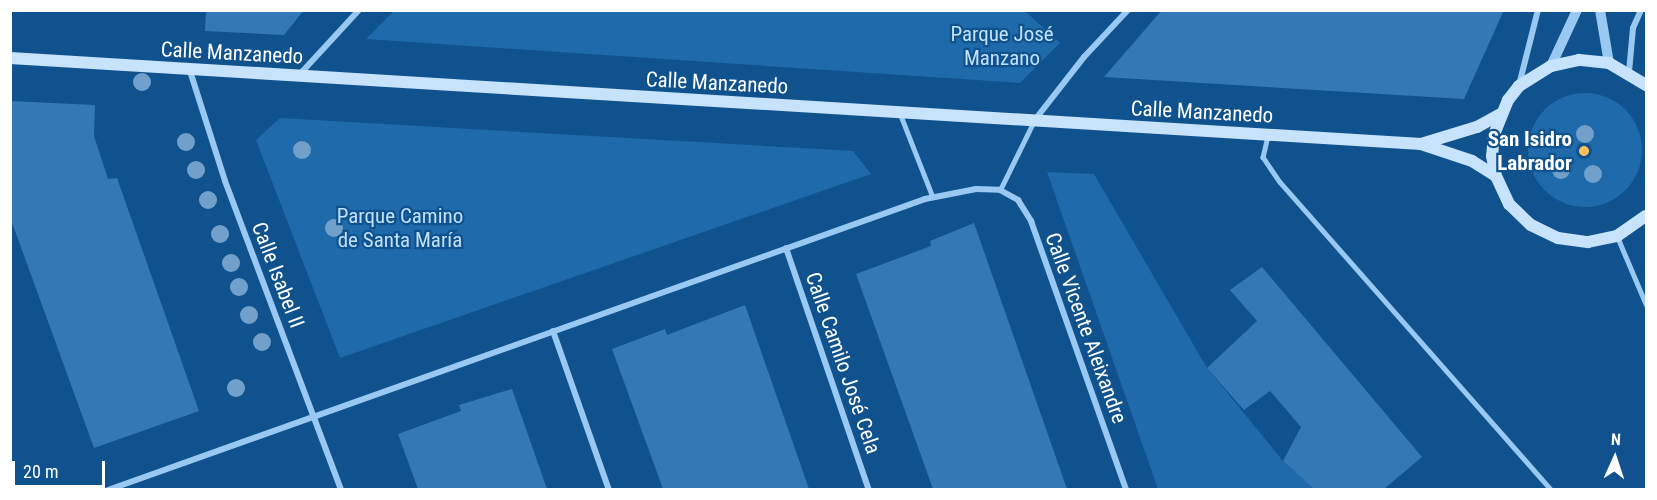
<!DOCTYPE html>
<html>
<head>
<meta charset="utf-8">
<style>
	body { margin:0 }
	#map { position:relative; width:1657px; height:500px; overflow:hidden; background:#10528d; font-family:"Roboto Condensed",sans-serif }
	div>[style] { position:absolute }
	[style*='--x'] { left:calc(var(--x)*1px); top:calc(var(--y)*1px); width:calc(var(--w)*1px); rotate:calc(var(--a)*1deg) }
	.green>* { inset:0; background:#1f6aab }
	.round { border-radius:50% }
	.building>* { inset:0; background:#3479b5 }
	.service>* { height:4.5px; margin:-2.25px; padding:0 2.25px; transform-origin:2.25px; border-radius:2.25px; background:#99c9f2 }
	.minor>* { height:6px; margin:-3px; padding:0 3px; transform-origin:3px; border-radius:3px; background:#99c9f2 }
	.tertiary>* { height:10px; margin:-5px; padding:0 5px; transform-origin:5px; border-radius:5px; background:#99c9f2 }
	.secondary>* { height:12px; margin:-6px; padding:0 6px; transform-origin:6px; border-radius:6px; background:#c7e3fc }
	.trees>* { width:18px; height:18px; margin:-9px; border-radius:50%; background:#71a1cb }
	.dots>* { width:16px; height:16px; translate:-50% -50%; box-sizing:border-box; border:3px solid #10528d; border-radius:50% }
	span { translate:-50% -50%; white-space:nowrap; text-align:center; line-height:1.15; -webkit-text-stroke:4.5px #10528d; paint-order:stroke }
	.park-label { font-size:21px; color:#c0e1fd }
	.street-label { font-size:21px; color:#fff }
	.poi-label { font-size:21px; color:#fff; font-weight:700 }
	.right { translate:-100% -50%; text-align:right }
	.frame { position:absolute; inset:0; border:12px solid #fff; pointer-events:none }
	.north { position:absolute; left:1585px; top:428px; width:60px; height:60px; -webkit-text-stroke:4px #10528d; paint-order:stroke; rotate:3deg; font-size:16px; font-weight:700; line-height:24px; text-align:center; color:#fff }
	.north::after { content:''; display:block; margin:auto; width:21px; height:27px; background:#fff; clip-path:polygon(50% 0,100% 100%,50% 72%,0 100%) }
	.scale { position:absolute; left:12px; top:461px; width:93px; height:27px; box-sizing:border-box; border:3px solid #fff; border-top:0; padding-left:8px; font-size:18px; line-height:21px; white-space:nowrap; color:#fff; -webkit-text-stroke:4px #10528d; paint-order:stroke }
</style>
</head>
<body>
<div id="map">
	<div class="green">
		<div style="clip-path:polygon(394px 11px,1025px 11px,1060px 43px,1020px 83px,366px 39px)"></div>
		<div class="round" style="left:1528px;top:93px;width:114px;height:114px"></div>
		<div style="clip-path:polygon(280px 118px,853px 151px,871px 174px,340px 358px,256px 140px)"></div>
		<div style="clip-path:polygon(1047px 172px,1094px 174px,1207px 368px,1283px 461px,1314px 489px,1158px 489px)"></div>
	</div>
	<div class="building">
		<div style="clip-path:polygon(206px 10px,304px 10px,284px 35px,205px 31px)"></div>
		<div style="clip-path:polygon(1162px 10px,1504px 10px,1464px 99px,1104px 77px)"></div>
		<div style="clip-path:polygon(10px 101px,95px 105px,94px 136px,108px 179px,117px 178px,199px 411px,94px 448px,10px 217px)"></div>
		<div style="clip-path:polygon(974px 223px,1067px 489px,933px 489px,856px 274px,931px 246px,930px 241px)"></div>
		<div style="clip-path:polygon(1262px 267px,1422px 457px,1384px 489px,1314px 489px,1283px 461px,1301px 427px,1270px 391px,1244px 410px,1207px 368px,1257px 321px,1230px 290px)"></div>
		<div style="clip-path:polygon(745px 305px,809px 489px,663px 489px,612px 349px,665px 329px,667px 335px)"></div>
		<div style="clip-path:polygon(512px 389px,547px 489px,418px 489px,398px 434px,461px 411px,459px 405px)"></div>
	</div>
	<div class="service">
		<div style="--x:900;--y:113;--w:90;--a:68.6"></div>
		<div style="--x:1268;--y:136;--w:22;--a:103"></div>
		<div style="--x:1263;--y:157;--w:30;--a:56"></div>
		<div style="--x:1280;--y:182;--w:411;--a:48.6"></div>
		<div style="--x:1000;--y:190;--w:75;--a:-63.8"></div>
		<div style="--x:1618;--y:238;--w:72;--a:67"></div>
	</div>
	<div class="minor">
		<div style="--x:190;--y:71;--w:115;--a:72.3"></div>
		<div style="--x:225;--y:181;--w:330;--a:69.4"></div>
		<div style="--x:1629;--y:72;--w:44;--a:-84.8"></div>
		<div style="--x:1633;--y:28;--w:20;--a:-66"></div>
		<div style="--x:300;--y:74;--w:87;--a:-47.3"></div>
		<div style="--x:1519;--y:85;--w:77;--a:-75.8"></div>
		<div style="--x:1034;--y:121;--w:81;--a:-52"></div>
		<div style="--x:1084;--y:57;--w:64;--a:-46.9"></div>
		<div style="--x:786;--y:248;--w:256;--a:71.1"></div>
		<div style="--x:553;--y:331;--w:169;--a:70.6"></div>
		<div style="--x:108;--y:490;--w:867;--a:-19.6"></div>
		<div style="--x:925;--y:199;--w:52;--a:-11.1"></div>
		<div style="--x:976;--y:189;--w:24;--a:2"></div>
		<div style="--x:1000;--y:190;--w:21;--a:29"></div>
		<div style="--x:1018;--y:200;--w:25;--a:58"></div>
		<div style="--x:1031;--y:221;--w:285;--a:70.5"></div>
	</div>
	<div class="tertiary">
		<div style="--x:1600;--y:10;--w:54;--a:80.4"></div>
		<div style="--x:1551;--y:66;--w:62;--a:-65.1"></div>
	</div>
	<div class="secondary">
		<div style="--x:10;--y:58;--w:1414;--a:3.49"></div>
		<div style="--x:1421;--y:144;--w:54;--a:18.4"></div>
		<div style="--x:1472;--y:161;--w:28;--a:32"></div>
		<div style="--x:1646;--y:85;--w:43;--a:-149.3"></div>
		<div style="--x:1609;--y:63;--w:30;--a:-174"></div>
		<div style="--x:1579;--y:60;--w:29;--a:168"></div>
		<div style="--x:1551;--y:66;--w:38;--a:148"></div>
		<div style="--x:1519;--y:86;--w:18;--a:128"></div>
		<div style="--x:1508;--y:100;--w:37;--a:112"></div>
		<div style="--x:1494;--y:134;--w:22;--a:95"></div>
		<div style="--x:1492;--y:156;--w:20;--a:79"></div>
		<div style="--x:1496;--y:176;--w:31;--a:65"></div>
		<div style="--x:1509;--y:204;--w:30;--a:44"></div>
		<div style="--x:1531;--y:225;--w:30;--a:26"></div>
		<div style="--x:1558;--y:238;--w:30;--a:8"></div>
		<div style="--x:1588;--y:242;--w:30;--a:-12"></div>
		<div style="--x:1617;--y:236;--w:35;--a:-35"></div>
		<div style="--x:1421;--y:144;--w:59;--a:-16.9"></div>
		<div style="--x:1477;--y:127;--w:26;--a:-29"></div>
	</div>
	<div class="trees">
		<div style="left:142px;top:82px"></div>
		<div style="left:1585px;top:134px"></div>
		<div style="left:186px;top:142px"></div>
		<div style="left:302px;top:150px"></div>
		<div style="left:196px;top:170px"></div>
		<div style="left:1561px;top:170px"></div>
		<div style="left:1593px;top:174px"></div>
		<div style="left:208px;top:200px"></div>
		<div style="left:334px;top:228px"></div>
		<div style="left:220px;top:234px"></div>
		<div style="left:231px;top:263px"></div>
		<div style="left:239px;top:287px"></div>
		<div style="left:249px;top:315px"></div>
		<div style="left:262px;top:342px"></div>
		<div style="left:236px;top:388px"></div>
	</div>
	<div class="dots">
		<div style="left:1584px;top:151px;background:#ffc15a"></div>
	</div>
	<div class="park-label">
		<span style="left:1002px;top:46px">Parque José<br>Manzano</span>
		<span style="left:400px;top:228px">Parque Camino<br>de Santa María</span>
	</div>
	<div class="street-label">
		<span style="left:232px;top:53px;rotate:3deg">Calle Manzanedo</span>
		<span style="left:717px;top:83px;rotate:3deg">Calle Manzanedo</span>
		<span style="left:1202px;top:112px;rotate:3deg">Calle Manzanedo</span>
		<span style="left:278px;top:275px;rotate:69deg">Calle Isabel II</span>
		<span style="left:1086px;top:328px;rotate:70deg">Calle Vicente Aleixandre</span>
		<span style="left:843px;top:363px;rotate:71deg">Calle Camilo José Cela</span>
	</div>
	<div class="poi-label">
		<span class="right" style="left:1572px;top:151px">San Isidro<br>Labrador</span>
	</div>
	<div class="frame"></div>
	<div class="north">N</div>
	<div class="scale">20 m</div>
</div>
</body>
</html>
